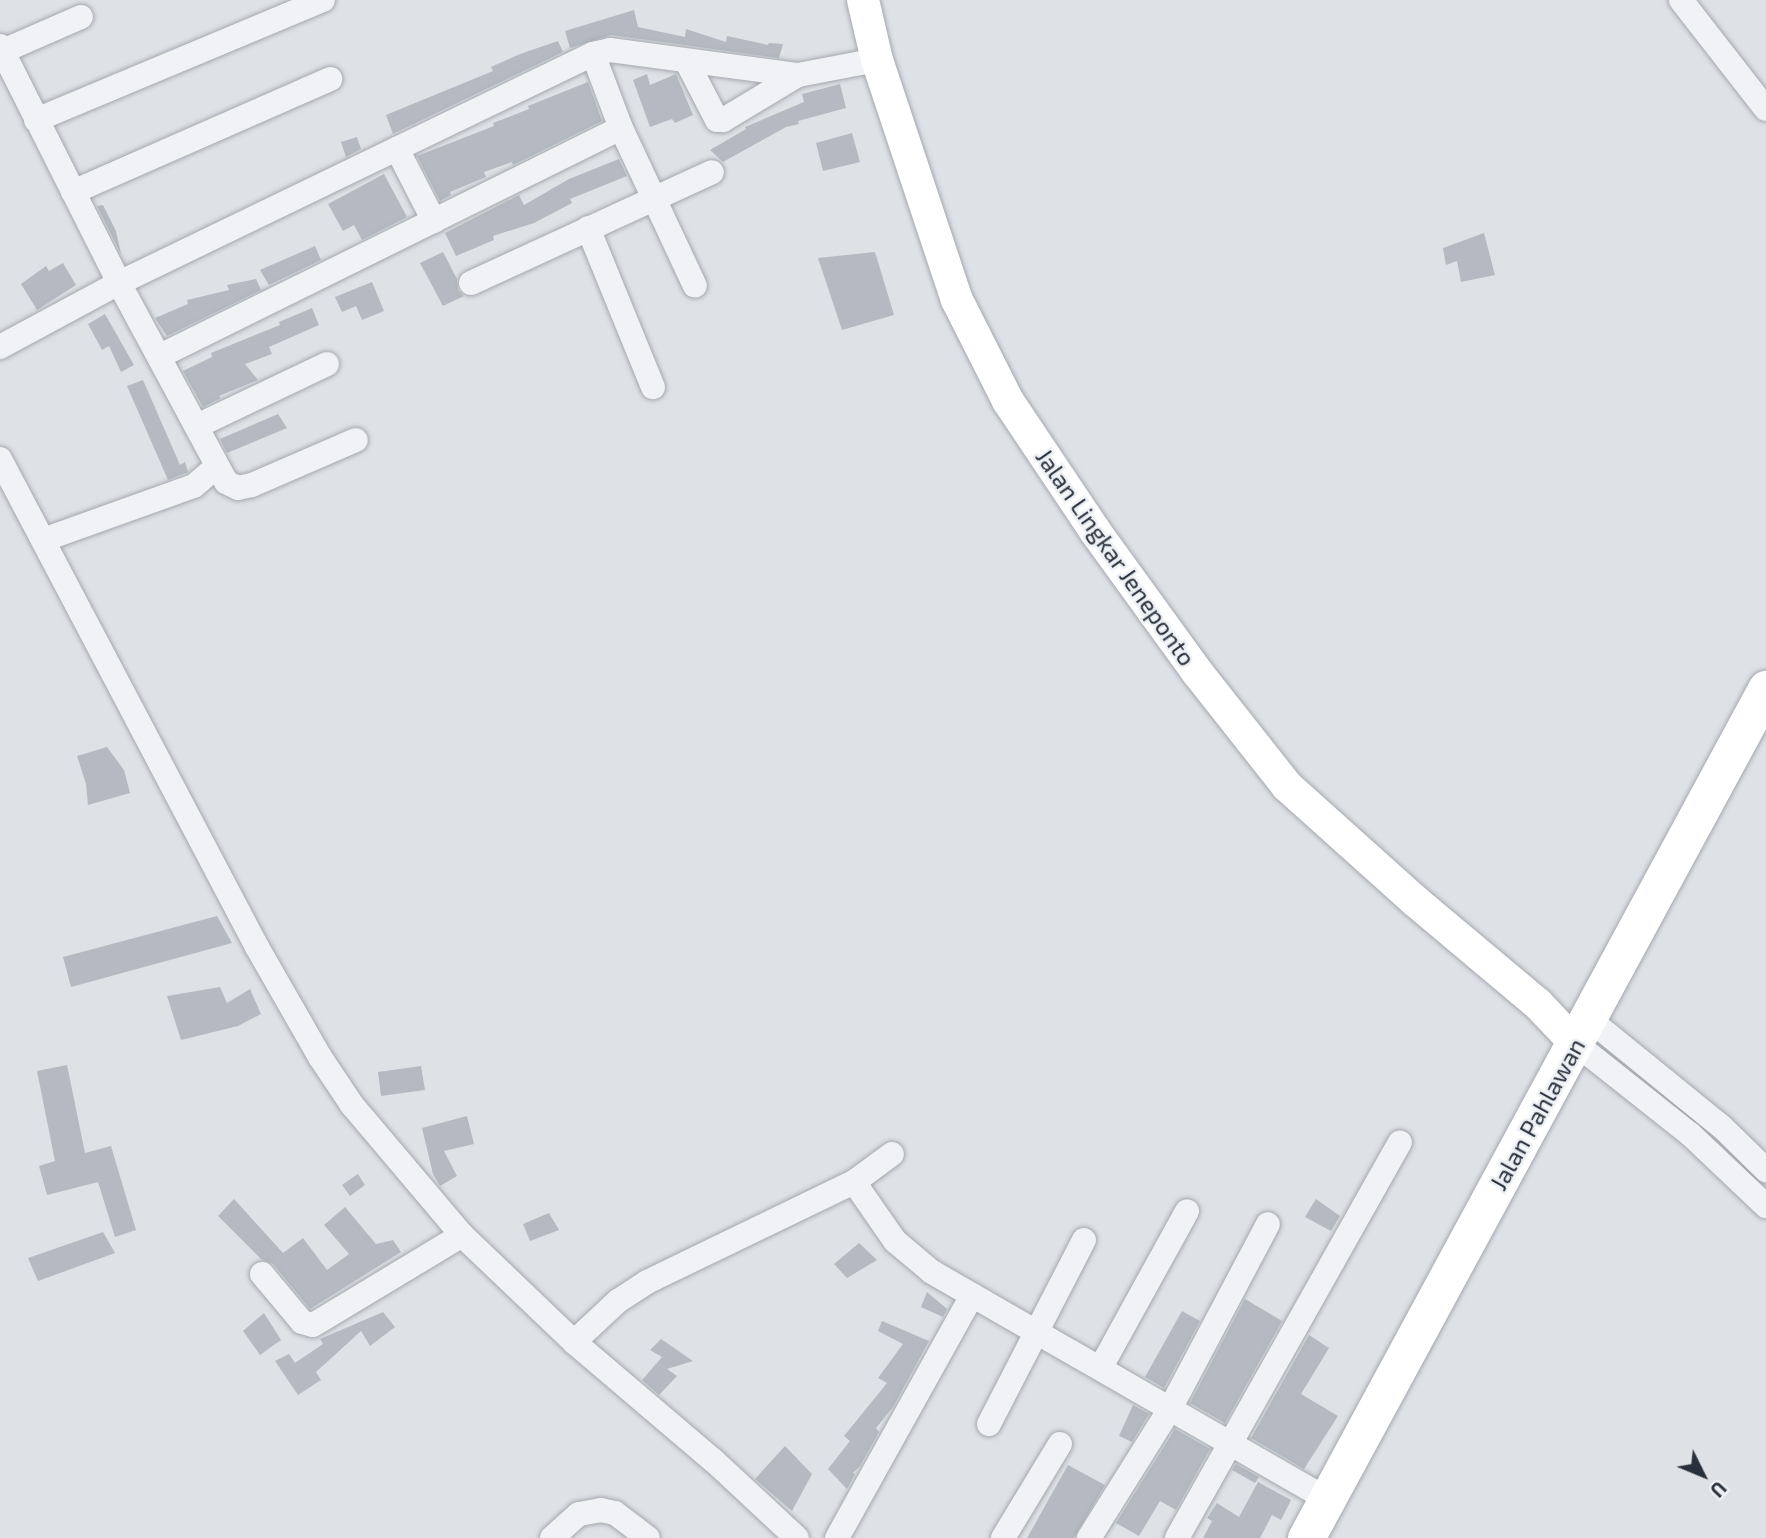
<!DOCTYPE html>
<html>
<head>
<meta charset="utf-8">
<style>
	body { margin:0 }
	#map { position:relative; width:1766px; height:1538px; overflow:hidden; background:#dee1e6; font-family:"Exo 2",sans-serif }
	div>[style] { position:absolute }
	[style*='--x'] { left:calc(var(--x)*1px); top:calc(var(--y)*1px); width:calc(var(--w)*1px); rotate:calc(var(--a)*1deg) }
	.building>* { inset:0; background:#b5bac2 }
	.roads { filter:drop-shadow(0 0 2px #a4a8af) drop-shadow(0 0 2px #a4a8af) }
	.minor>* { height:24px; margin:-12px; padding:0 12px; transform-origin:12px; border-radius:12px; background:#f0f2f5 }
	.major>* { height:32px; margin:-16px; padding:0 16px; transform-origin:16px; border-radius:16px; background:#fff }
	.highway>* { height:37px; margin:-18.5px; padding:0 18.5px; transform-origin:18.5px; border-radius:18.5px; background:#fff }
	span { translate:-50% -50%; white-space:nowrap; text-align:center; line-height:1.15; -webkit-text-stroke:5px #edf0f4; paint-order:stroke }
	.street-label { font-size:24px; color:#28303b }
	.north { position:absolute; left:1668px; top:1440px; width:70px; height:70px; -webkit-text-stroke:5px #edf0f4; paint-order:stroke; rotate:133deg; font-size:19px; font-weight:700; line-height:28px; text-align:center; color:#28303b }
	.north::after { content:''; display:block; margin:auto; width:24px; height:32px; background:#28303b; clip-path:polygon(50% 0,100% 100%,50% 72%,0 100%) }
</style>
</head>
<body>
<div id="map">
	<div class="building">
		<div style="clip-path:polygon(634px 10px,638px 27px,685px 37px,686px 29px,726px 42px,727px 36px,768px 45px,769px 43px,783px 44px,779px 58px,611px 35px,570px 48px,565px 31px)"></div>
		<div style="clip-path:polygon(558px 41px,563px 52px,393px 134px,386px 115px,493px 71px,491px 67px,520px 54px)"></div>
		<div style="clip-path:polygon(647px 74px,650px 85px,676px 74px,693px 115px,675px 123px,672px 119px,650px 127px,633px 80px)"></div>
		<div style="clip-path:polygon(588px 82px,602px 121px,513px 165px,512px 162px,484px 172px,486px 177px,450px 192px,451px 195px,440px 201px,417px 156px,494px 126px,493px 123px,529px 109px,528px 106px)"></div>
		<div style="clip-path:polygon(840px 84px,846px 108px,798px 121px,799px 124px,786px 127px,723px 162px,710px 150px,746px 129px,745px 127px,804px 102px,802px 94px)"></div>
		<div style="clip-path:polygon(852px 133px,860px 162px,823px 171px,816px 143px)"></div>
		<div style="clip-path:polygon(357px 137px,361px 149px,346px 157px,341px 142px)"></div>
		<div style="clip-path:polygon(619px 159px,627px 176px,570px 199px,572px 203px,534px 223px,493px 236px,494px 240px,456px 256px,445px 233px,519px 195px,524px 205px,569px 179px)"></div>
		<div style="clip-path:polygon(384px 174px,407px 217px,362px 240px,354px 225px,343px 231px,328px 204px)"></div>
		<div style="clip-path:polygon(103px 205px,116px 231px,121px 254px,97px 206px)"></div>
		<div style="clip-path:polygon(1484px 233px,1495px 275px,1461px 282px,1457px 261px,1446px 265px,1443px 248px)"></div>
		<div style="clip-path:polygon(315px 246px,321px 260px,269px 285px,260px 270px)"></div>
		<div style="clip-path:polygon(443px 252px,457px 279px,458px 290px,464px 296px,443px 306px,420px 263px)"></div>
		<div style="clip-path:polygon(875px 252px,894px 315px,842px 330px,818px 258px)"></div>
		<div style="clip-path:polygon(63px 263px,76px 285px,37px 310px,21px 284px,46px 266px,49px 271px)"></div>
		<div style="clip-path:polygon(256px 279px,261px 290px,167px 336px,155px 318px,188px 304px,187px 300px,229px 290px,227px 285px)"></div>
		<div style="clip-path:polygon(372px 282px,384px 311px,362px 320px,356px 306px,342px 312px,335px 297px)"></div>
		<div style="clip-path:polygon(312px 308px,319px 325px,269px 347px,272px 354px,245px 364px,258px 380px,219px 396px,221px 398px,203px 407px,183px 371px,212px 357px,211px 353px,280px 325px,279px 322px)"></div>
		<div style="clip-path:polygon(105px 314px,134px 365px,121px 372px,109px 346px,102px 350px,88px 324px)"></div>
		<div style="clip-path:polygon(143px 380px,180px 465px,185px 462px,188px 472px,168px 480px,127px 386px)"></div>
		<div style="clip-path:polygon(278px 414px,287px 428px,227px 453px,220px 439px)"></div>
		<div style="clip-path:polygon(107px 747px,124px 770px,130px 793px,88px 805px,86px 784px,77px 756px)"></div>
		<div style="clip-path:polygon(217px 916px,232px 943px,71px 987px,63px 957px)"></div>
		<div style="clip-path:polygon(220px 987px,227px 1003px,250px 989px,261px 1014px,238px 1026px,181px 1040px,167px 996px)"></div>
		<div style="clip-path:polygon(67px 1065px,85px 1153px,111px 1146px,136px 1230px,115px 1237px,98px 1182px,47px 1195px,39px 1166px,55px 1161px,37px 1071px)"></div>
		<div style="clip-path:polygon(421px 1066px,425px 1090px,381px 1096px,378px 1072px)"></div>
		<div style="clip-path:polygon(467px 1116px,474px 1144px,444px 1151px,457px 1176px,440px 1186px,433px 1174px,422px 1128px)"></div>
		<div style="clip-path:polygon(358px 1174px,365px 1185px,350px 1196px,342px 1185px)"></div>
		<div style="clip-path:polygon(234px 1199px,283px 1253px,303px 1238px,327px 1270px,349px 1254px,324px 1225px,345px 1207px,376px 1244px,393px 1240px,401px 1252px,310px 1309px,273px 1264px,261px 1259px,218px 1216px)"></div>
		<div style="clip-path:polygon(1316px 1199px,1340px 1216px,1331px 1231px,1305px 1217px)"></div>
		<div style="clip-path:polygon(549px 1213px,559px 1230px,530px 1241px,523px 1224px)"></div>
		<div style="clip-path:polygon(103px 1232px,115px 1253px,38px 1281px,28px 1258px)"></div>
		<div style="clip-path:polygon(859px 1243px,877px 1260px,847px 1278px,834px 1264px)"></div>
		<div style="clip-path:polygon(927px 1292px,947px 1309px,943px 1317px,921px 1307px)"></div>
		<div style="clip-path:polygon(1245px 1299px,1282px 1321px,1225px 1423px,1190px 1403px)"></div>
		<div style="clip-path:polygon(1182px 1311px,1200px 1321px,1164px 1388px,1145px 1377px)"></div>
		<div style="clip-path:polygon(383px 1312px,395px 1327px,370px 1346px,361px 1331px,316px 1372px,321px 1380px,298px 1395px,275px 1361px,289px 1354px,295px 1363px,323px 1344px,320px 1339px)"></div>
		<div style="clip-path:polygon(264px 1313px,281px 1340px,260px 1355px,243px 1331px)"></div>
		<div style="clip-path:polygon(882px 1321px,929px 1341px,893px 1407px,876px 1428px,879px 1432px,860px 1466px,853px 1473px,855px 1474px,847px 1489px,828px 1469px,850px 1441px,844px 1436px,887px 1383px,878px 1378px,903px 1344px,878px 1331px)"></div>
		<div style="clip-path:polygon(1309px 1335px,1329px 1348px,1301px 1394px,1338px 1416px,1304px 1469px,1251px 1438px)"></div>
		<div style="clip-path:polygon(661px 1339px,693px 1361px,667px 1369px,677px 1376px,659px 1395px,642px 1380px,662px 1357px,650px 1350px)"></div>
		<div style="clip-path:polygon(1133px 1405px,1149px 1414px,1132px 1442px,1119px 1436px)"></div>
		<div style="clip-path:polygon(1175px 1429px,1210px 1449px,1176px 1510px,1160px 1501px,1139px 1536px,1116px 1523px)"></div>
		<div style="clip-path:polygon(785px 1446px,812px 1474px,792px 1511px,755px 1479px)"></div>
		<div style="clip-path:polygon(1236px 1464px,1259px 1477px,1255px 1483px,1232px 1470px)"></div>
		<div style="clip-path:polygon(1068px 1465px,1105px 1485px,1074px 1538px,1027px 1538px)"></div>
		<div style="clip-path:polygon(1258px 1482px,1291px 1500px,1281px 1520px,1272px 1515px,1260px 1538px,1203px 1538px,1212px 1521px,1207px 1518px,1217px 1503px,1239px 1517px)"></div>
	</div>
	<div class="roads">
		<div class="minor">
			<div style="--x:1681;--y:0;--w:138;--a:52.1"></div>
			<div style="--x:0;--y:46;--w:265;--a:63.3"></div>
			<div style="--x:119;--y:283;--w:226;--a:61.7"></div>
			<div style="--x:226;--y:482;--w:13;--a:27"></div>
			<div style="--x:238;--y:488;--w:14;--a:-12"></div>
			<div style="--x:252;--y:485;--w:113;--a:-23.4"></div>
			<div style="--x:3;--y:51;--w:85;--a:-23.6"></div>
			<div style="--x:593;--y:54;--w:79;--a:69.3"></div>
			<div style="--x:621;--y:128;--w:174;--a:64.9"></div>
			<div style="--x:687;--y:62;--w:65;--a:62.7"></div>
			<div style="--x:717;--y:120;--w:6;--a:0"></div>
			<div style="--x:723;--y:120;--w:87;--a:-31"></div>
			<div style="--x:36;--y:120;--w:311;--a:-22.7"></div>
			<div style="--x:397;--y:149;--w:81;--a:62.8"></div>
			<div style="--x:73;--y:192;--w:281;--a:-23.7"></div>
			<div style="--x:588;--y:228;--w:172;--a:67.8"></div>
			<div style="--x:471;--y:283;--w:265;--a:-24.7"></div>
			<div style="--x:0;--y:347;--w:135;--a:-28.3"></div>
			<div style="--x:119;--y:283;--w:526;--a:-25.79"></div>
			<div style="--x:593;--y:54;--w:17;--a:-13"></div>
			<div style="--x:610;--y:50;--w:190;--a:7.6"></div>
			<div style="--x:798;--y:75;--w:80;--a:-10.8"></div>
			<div style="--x:160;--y:356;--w:514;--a:-26.32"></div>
			<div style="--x:197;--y:426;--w:144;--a:-25.5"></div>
			<div style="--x:0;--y:459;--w:552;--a:62.23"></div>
			<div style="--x:257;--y:947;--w:127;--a:60.2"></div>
			<div style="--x:320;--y:1057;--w:58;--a:56.3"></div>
			<div style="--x:352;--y:1105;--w:170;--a:49.8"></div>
			<div style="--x:462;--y:1235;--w:155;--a:43.7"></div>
			<div style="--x:574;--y:1342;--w:184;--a:40.4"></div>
			<div style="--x:714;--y:1461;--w:113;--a:42.9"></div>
			<div style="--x:43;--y:540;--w:160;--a:-19.7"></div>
			<div style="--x:194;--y:486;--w:29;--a:-41"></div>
			<div style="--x:1589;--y:1019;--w:171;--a:39.1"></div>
			<div style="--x:1722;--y:1127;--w:62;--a:44.3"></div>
			<div style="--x:1575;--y:1043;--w:147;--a:38.4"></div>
			<div style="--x:1690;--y:1134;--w:105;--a:43.5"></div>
			<div style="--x:854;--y:1182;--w:72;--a:55.2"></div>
			<div style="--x:895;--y:1241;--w:48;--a:40"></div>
			<div style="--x:932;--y:1272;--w:456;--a:29.9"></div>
			<div style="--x:262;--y:1274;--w:62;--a:50.2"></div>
			<div style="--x:302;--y:1322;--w:11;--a:15"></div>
			<div style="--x:313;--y:1325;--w:174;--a:-31.1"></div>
			<div style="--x:574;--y:1342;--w:60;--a:-43"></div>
			<div style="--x:618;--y:1301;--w:35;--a:-33"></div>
			<div style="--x:647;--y:1282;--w:230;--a:-25.8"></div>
			<div style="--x:854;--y:1182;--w:47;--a:-36.4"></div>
			<div style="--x:1101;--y:1367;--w:178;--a:-61.1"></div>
			<div style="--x:989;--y:1424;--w:207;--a:-62.7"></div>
			<div style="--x:552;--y:1538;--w:36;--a:-42"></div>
			<div style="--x:579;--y:1514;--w:22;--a:-10"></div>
			<div style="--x:601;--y:1510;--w:14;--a:12"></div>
			<div style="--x:615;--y:1513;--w:41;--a:37.1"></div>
			<div style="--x:837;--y:1538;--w:278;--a:-60.9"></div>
			<div style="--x:1003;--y:1538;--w:110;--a:-58.8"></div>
			<div style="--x:1089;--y:1538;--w:152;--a:-57.9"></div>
			<div style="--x:1170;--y:1409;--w:209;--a:-62.1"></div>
			<div style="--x:1177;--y:1538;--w:454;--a:-60.6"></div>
		</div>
		<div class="major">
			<div style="--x:863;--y:0;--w:62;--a:76.9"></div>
			<div style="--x:877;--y:60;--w:253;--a:71.6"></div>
			<div style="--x:957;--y:300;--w:113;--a:63.2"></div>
			<div style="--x:1008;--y:401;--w:156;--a:56.2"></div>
			<div style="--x:1095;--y:531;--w:174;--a:54.1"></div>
			<div style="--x:1197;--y:672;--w:145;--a:51.7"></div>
			<div style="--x:1287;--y:786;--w:171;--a:41.9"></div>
			<div style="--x:1414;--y:900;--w:162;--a:40"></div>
			<div style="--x:1538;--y:1004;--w:54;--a:46.5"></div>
		</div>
		<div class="highway">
			<div style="--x:1306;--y:1538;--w:966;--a:-61.55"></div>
		</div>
	</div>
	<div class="street-label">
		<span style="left:1116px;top:557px;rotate:55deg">Jalan Lingkar Jeneponto</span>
		<span style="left:1537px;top:1114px;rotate:-61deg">Jalan Pahlawan</span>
	</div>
	<div class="north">U</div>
</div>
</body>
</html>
